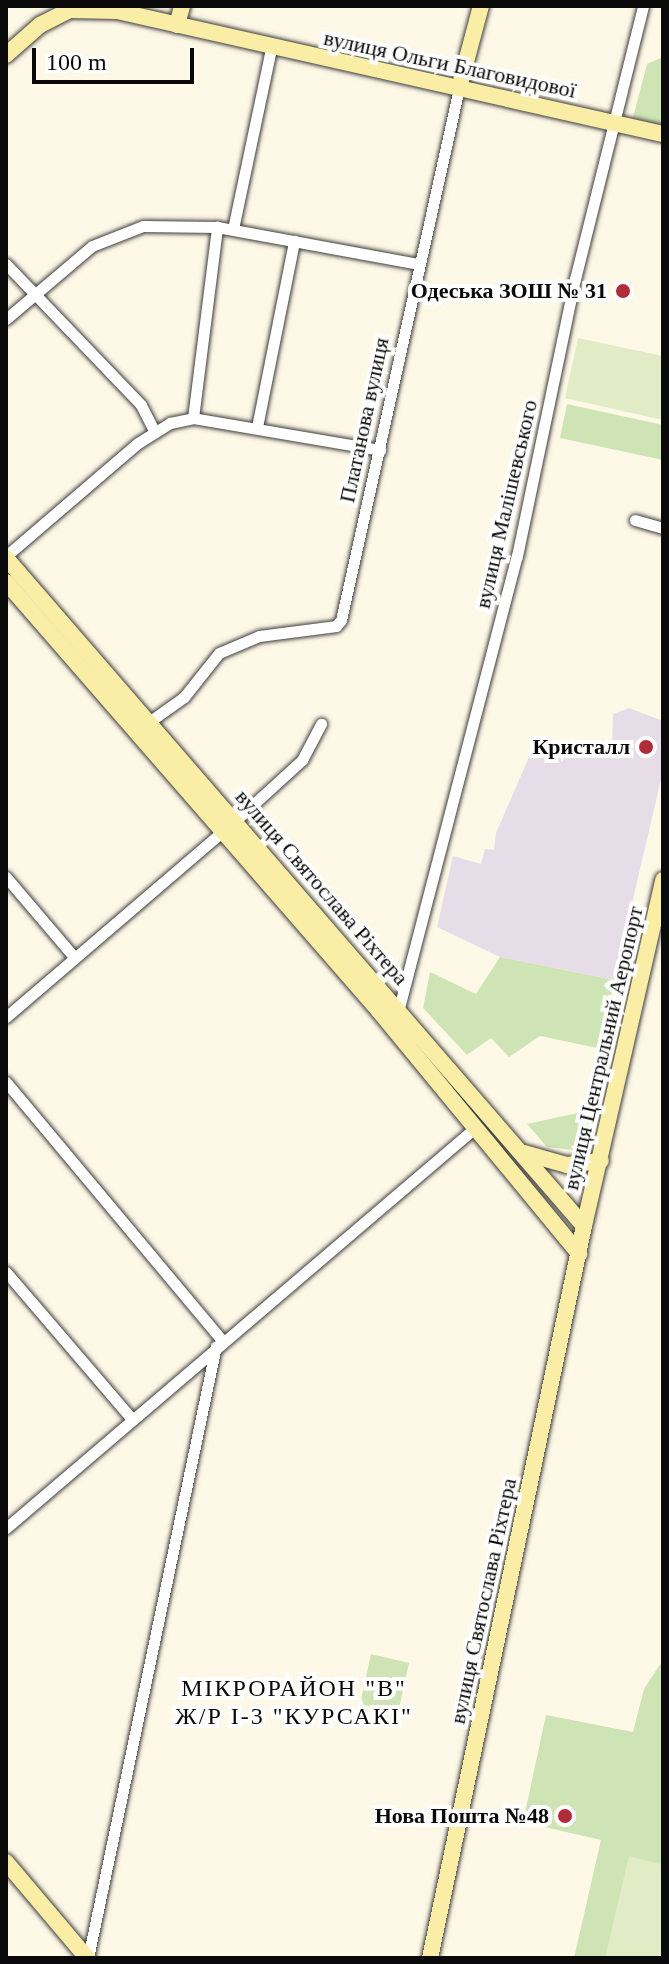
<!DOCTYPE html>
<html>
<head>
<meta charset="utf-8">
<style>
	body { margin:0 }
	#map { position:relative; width:669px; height:1964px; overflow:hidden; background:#fef8e7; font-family:"Times New Roman",serif }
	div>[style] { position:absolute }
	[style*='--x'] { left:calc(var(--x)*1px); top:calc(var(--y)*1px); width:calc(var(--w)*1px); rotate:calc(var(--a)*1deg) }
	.industrial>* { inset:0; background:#e7dde8 }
	.green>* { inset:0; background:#cfe4b4 }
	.pitch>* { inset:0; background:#e1ecc6 }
	.roads { filter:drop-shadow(0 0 2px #3c3c3c) drop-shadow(0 0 2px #3c3c3c) }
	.street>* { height:11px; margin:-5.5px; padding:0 5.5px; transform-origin:5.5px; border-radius:5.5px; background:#fff }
	.secondary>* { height:16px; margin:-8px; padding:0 8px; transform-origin:8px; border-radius:8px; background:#faeda6 }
	.dots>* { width:22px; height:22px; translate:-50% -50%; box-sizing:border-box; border:4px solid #fff; border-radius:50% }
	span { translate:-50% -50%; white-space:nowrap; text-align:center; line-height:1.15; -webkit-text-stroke:8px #fff; paint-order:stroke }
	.street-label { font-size:22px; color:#090909 }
	.poi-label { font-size:22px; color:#090909; font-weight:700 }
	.right { translate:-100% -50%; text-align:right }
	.neighbourhood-label { font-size:24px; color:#090909; letter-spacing:2px }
	.frame { position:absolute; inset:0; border:8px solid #090909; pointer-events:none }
	.scale { position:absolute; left:32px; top:48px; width:162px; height:36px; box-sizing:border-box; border:4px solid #090909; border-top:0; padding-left:10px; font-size:24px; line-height:28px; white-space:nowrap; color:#090909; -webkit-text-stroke:6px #fff; paint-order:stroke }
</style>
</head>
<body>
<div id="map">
	<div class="industrial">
		<div style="clip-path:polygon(629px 708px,663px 721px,663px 771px,614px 980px,500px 957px,437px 927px,453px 856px,481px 864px,485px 849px,494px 850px,496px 833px,536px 741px,608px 740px,612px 745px,613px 714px)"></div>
	</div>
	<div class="green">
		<div style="clip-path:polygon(663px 57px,663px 125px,633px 118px,647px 64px)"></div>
		<div style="clip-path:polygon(567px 404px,663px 425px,663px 460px,560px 438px)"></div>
		<div style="clip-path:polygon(500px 957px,614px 980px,602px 1049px,540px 1036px,509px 1057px,491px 1038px,467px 1055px,423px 1008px,430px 972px,476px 994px)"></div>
		<div style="clip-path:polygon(596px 1109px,588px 1145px,582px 1151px,547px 1147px,527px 1124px)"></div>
		<div style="clip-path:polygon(371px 1654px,409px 1663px,398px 1713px,360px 1704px)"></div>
		<div style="clip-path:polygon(663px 1660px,663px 1958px,574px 1958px,601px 1840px,523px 1822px,546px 1715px,633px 1732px,644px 1689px)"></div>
	</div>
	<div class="pitch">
		<div style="clip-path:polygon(578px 338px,663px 356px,663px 420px,565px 398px)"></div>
		<div style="clip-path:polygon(629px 1856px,663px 1865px,663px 1958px,605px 1958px)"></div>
	</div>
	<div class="roads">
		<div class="street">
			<div style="--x:233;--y:229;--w:185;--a:-78.1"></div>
			<div style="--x:6;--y:264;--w:195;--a:46.2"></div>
			<div style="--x:141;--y:405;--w:28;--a:63"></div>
			<div style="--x:6;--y:319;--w:113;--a:-40.3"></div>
			<div style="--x:92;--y:246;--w:55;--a:-21.4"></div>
			<div style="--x:143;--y:226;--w:74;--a:0.8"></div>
			<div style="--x:217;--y:227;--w:204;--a:10.4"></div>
			<div style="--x:193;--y:418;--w:193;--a:-82.8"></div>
			<div style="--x:257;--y:427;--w:190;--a:-78.7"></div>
			<div style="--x:635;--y:520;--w:29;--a:16"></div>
			<div style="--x:6;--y:556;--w:174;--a:-40.6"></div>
			<div style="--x:138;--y:443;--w:38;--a:-32"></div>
			<div style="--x:170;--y:423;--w:24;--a:-12"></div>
			<div style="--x:193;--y:418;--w:190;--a:9.7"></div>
			<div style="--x:149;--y:722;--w:43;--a:-35.5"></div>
			<div style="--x:184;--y:697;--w:56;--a:-51.5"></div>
			<div style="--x:219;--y:653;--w:43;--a:-23"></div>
			<div style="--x:259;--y:636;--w:78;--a:-7.4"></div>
			<div style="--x:336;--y:626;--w:8;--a:-50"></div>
			<div style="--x:341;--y:620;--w:545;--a:-77.49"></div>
			<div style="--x:235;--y:821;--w:91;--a:-42.3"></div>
			<div style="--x:302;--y:760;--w:41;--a:-62.2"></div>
			<div style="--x:6;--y:877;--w:106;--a:49.6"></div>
			<div style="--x:399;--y:1008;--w:467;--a:-75.4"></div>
			<div style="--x:517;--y:556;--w:283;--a:-78.2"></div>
			<div style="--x:575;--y:279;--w:281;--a:-76"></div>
			<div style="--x:6;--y:1017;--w:286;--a:-40.6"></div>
			<div style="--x:6;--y:1082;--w:336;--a:50.1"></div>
			<div style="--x:6;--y:1272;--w:194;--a:49.4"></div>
			<div style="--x:6;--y:1528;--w:618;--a:-40.47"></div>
			<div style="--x:88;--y:1958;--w:625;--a:-78.19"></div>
		</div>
		<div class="secondary">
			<div style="--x:177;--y:25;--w:20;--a:-75"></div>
			<div style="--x:6;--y:55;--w:45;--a:-41.4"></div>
			<div style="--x:40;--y:25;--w:33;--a:-27"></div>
			<div style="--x:69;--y:10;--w:48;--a:1.2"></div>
			<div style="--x:117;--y:11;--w:560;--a:12.7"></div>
			<div style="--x:459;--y:88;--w:85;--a:-75"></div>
			<div style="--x:6;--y:558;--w:883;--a:49.13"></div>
			<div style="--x:6;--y:582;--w:568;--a:48.99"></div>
			<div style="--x:379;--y:1011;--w:315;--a:50.5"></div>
			<div style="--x:524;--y:1153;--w:45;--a:15.6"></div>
			<div style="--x:567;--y:1165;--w:34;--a:-7"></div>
			<div style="--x:6;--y:1862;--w:126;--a:49.8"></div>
			<div style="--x:430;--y:1958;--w:748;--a:-78.12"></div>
			<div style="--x:584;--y:1226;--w:355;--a:-77.1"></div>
		</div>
	</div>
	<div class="dots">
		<div style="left:623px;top:291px;background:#af2c38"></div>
		<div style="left:646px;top:747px;background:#af2c38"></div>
		<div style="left:565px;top:1816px;background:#af2c38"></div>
	</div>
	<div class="street-label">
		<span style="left:450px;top:64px;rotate:12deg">вулиця Ольги Благовидової</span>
		<span style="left:364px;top:420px;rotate:-78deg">Платанова вулиця</span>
		<span style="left:506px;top:504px;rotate:-77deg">вулиця Малішевського</span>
		<span style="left:322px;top:887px;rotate:49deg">вулиця Святослава Ріхтера</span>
		<span style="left:603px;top:1048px;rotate:-77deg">вулиця Центральний Аеропорт</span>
		<span style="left:483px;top:1601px;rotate:-78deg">вулиця Святослава Ріхтера</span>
	</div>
	<div class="poi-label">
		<span class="right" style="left:607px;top:291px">Одеська ЗОШ № 31</span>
		<span class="right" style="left:630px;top:747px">Кристалл</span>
		<span class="right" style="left:549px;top:1816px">Нова Пошта №48</span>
	</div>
	<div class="neighbourhood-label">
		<span style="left:294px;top:1703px">МІКРОРАЙОН "В"<br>Ж/Р I-3 "КУРСАКІ"</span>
	</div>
	<div class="frame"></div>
	<div class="scale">100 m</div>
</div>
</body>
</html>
